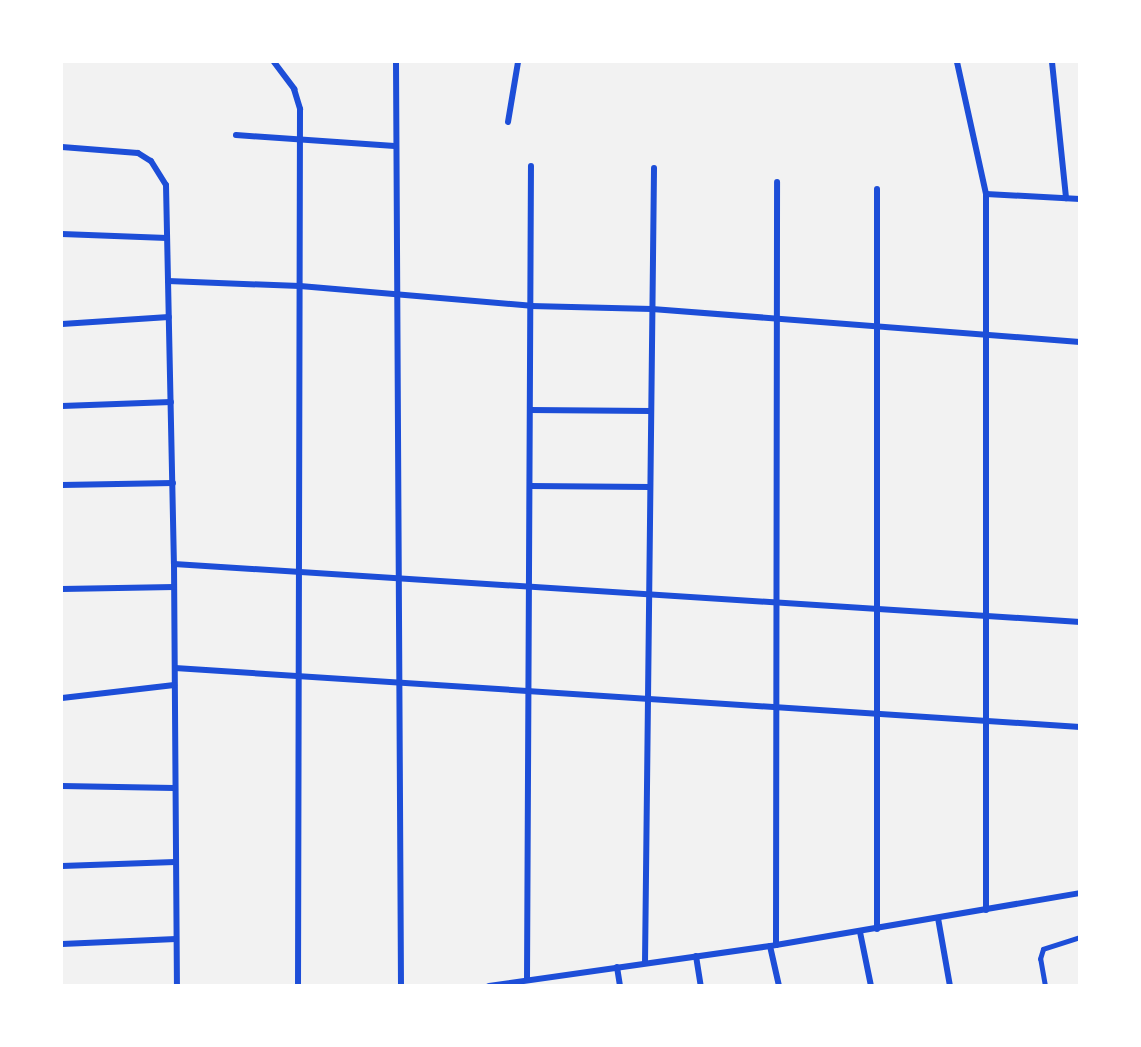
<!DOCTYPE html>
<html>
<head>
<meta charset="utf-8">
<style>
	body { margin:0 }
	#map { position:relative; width:1141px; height:1047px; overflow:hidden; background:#f2f2f2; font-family:Raleway,sans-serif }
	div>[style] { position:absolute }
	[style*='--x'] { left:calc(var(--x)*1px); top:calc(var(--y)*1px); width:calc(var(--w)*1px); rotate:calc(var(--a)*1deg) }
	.service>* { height:4.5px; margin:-2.25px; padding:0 2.25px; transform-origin:2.25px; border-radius:2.25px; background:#1d4ed8 }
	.minor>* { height:6px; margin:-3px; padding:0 3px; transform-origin:3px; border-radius:3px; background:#1d4ed8 }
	span { translate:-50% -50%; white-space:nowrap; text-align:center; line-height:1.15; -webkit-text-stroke:6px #fff; paint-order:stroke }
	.frame { position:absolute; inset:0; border:63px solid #fff; pointer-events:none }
</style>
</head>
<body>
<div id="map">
	<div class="service">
		<div style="--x:1045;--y:986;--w:27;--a:-100"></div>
		<div style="--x:1040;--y:959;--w:10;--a:-73"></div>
		<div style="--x:1043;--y:949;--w:39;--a:-18"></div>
	</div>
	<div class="minor">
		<div style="--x:274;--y:62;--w:34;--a:53"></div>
		<div style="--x:294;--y:89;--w:21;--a:73"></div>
		<div style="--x:300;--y:109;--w:877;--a:90.13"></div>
		<div style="--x:396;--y:62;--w:924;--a:89.69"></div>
		<div style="--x:957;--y:62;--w:135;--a:77.6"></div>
		<div style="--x:986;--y:194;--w:716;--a:90"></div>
		<div style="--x:1052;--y:62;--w:137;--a:84.1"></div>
		<div style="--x:508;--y:122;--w:61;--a:-80.5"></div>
		<div style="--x:236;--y:135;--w:159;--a:4"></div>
		<div style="--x:62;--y:147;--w:76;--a:4.5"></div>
		<div style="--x:138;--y:153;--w:15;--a:32"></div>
		<div style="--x:151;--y:161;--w:28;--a:58"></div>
		<div style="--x:166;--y:185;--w:379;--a:88.8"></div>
		<div style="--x:174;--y:564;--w:422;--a:89.6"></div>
		<div style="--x:986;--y:194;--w:94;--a:3"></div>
		<div style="--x:62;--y:234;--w:105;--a:2.2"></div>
		<div style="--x:168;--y:281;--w:132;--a:2.2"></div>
		<div style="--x:300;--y:286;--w:232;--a:4.9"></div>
		<div style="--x:531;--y:306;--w:121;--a:1.4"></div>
		<div style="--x:652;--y:309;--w:429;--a:4.4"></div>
		<div style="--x:62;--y:324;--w:107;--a:-3.7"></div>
		<div style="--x:62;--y:406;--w:109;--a:-2.1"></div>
		<div style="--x:530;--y:410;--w:121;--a:0.5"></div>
		<div style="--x:62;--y:485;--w:111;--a:-1"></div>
		<div style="--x:530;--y:486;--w:120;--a:0.5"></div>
		<div style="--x:174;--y:564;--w:908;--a:3.66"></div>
		<div style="--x:62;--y:589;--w:112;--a:-1"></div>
		<div style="--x:175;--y:668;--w:907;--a:3.73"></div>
		<div style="--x:62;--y:698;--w:113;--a:-6.6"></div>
		<div style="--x:62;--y:786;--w:112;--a:1"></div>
		<div style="--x:62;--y:866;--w:113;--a:-2"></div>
		<div style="--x:938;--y:918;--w:69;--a:80"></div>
		<div style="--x:877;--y:929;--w:740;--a:-90"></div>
		<div style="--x:860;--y:932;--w:55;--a:78.5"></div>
		<div style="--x:62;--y:944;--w:114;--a:-2.5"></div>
		<div style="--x:776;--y:945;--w:763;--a:-89.92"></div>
		<div style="--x:770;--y:946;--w:41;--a:77.3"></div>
		<div style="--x:696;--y:956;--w:30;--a:81"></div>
		<div style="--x:645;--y:963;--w:795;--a:-89.35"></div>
		<div style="--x:617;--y:967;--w:19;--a:81"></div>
		<div style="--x:527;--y:980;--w:814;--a:-89.72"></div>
		<div style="--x:489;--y:986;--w:290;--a:-8.1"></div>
		<div style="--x:776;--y:945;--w:308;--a:-9.7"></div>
	</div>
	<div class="frame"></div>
</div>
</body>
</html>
